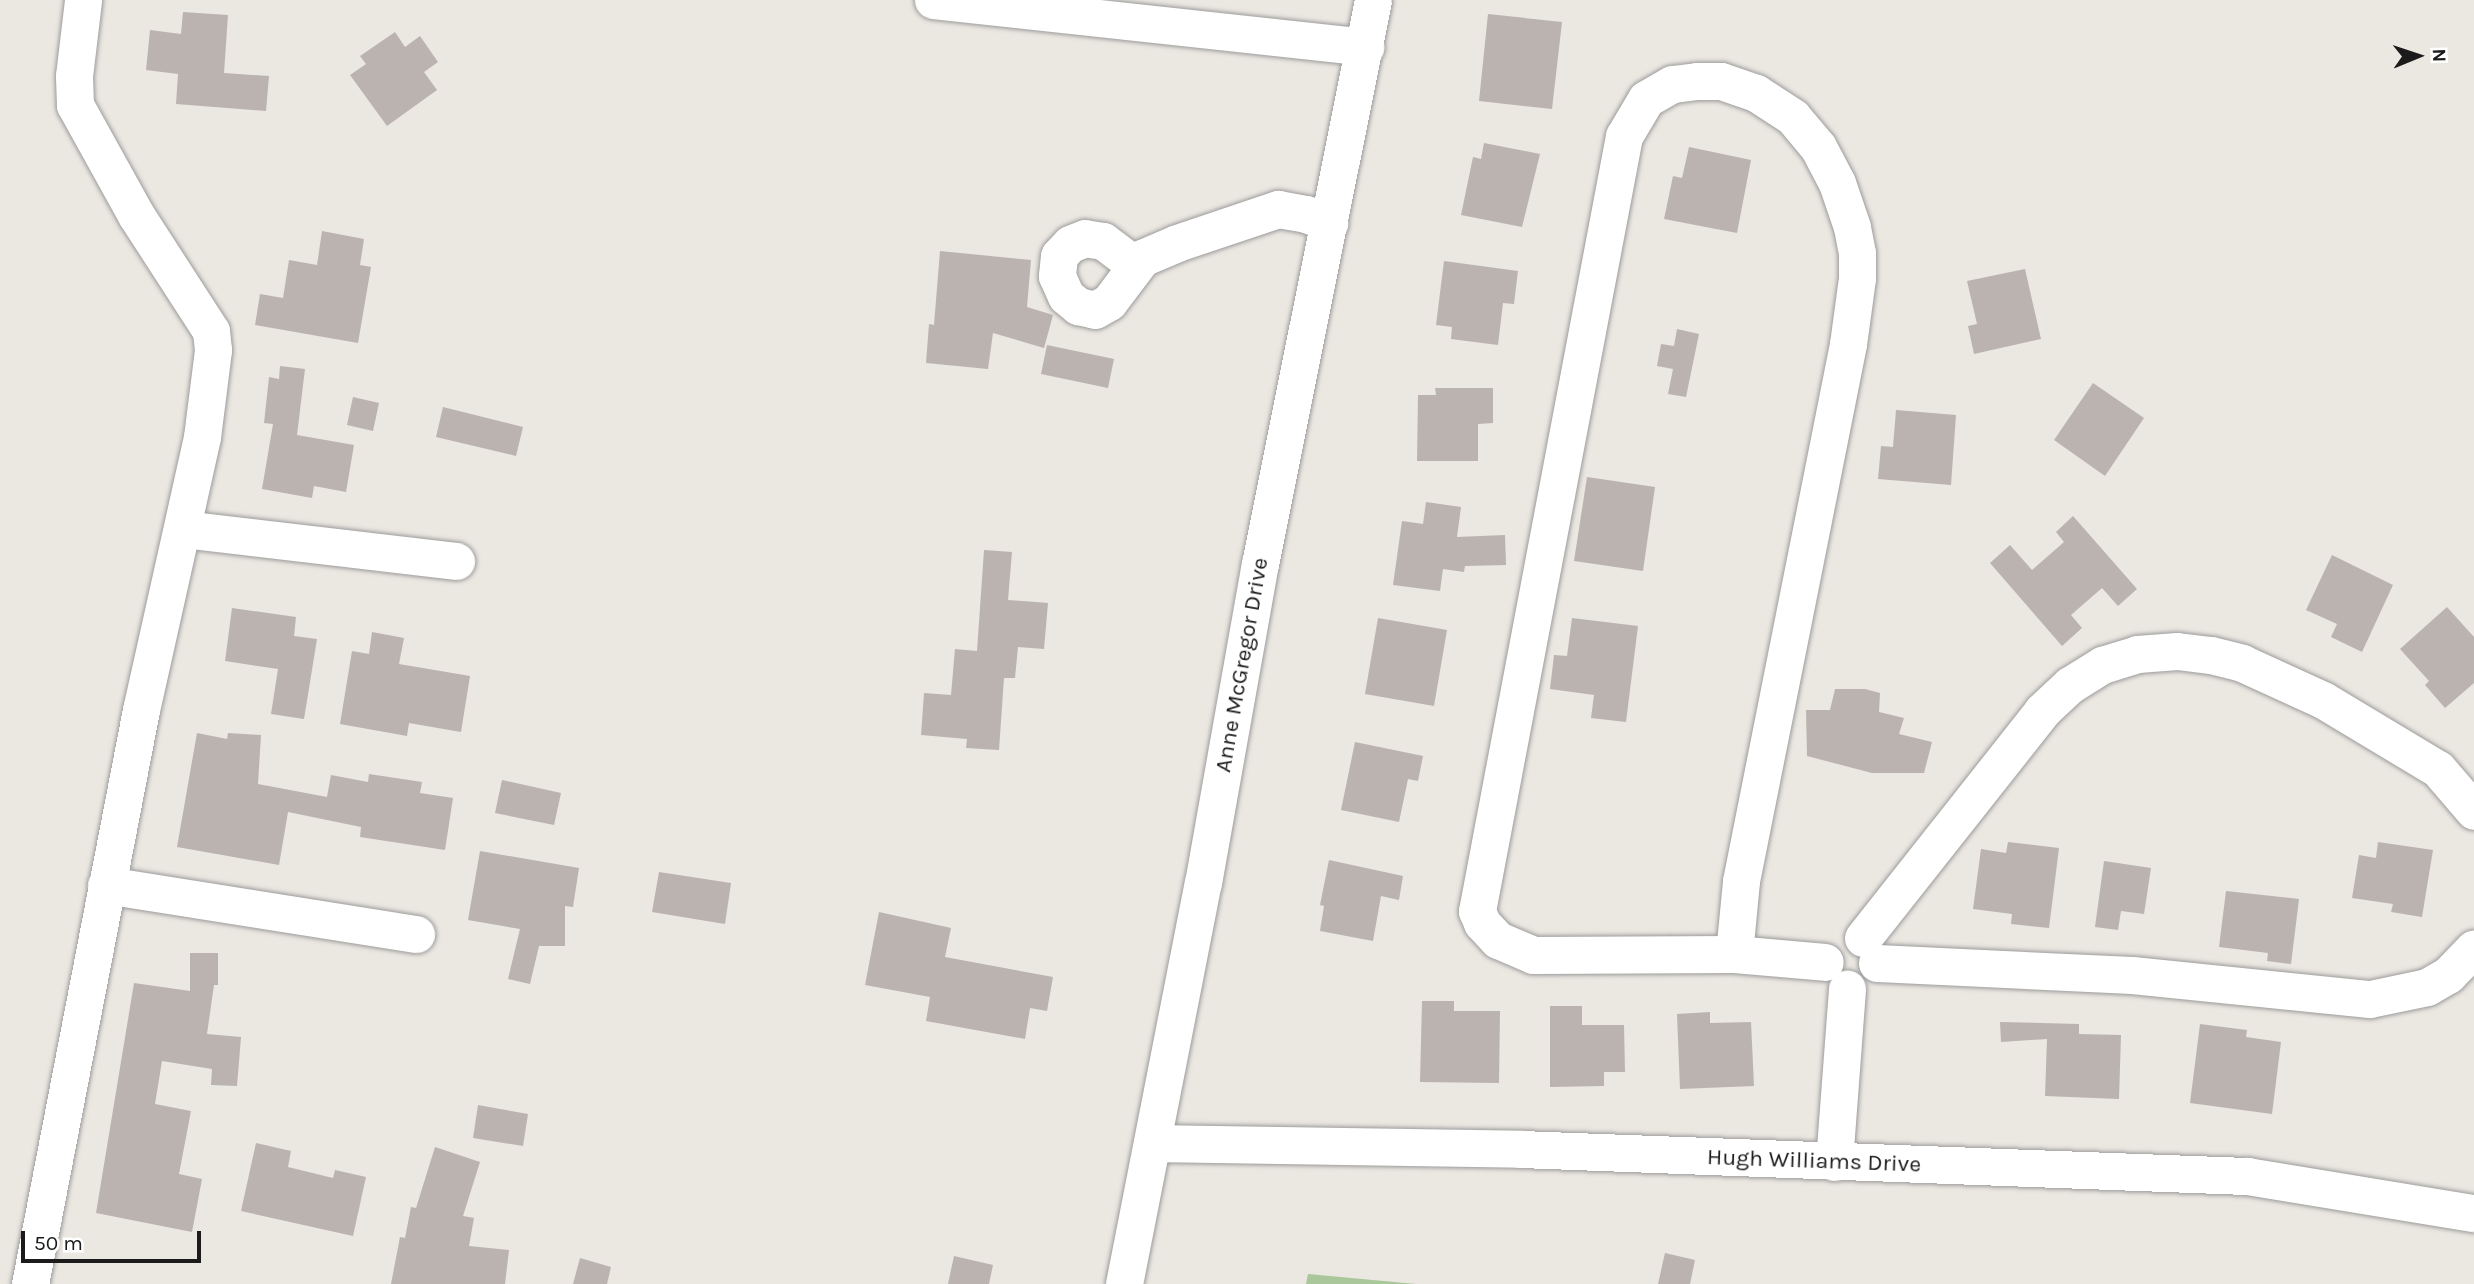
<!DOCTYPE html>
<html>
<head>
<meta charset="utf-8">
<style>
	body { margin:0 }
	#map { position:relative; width:2474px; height:1284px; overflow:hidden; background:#ebe7e1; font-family:Karla,sans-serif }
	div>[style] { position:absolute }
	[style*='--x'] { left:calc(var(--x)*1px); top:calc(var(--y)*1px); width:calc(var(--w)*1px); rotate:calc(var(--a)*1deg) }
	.forest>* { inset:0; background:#aac69b }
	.building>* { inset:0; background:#bbb3af }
	.roads { filter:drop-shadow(0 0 2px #9c9c9c) drop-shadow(0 0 2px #9c9c9c) }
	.minor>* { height:37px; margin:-18.5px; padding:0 18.5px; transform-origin:18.5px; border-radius:18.5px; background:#fff }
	span { translate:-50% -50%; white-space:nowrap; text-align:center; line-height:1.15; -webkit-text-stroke:5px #fff; paint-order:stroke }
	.street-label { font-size:23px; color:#1b1b1b }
	.north { position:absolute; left:2383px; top:21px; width:70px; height:70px; -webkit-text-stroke:5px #fff; paint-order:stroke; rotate:88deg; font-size:19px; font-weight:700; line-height:28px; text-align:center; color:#1b1b1b }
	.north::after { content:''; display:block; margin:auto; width:24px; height:32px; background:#1b1b1b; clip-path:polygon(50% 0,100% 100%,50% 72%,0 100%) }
	.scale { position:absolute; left:21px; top:1231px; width:180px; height:32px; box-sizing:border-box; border:4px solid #1b1b1b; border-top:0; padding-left:9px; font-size:21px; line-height:24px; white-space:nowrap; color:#1b1b1b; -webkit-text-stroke:5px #fff; paint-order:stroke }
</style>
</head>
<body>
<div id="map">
	<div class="forest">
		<div style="clip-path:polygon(1308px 1274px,1416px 1284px,1306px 1284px)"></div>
	</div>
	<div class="building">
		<div style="clip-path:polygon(183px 12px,228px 15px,224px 73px,269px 76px,266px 111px,176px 104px,178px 74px,146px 70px,150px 30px,181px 34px)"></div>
		<div style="clip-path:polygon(1488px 14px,1562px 22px,1552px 109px,1479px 101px)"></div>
		<div style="clip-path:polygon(395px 32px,405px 47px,420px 36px,438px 62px,424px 72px,437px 90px,387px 126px,350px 75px,366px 64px,360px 56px)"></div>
		<div style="clip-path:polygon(1484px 143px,1540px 154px,1522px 227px,1461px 215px,1473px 157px,1481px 159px)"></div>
		<div style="clip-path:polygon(1689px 147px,1751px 160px,1737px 233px,1664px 219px,1673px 176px,1682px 178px)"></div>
		<div style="clip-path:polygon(322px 231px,364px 239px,360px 265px,371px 267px,358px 343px,255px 325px,260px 294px,283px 298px,289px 260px,317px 265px)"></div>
		<div style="clip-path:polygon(940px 251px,1031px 260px,1027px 307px,1053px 315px,1044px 348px,993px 333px,988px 369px,926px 363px,929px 324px,934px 325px)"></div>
		<div style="clip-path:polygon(1444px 261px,1518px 271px,1514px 304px,1503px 303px,1498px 345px,1451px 339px,1452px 327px,1436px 325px)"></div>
		<div style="clip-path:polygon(2025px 269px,2041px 339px,1974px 354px,1968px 326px,1977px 324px,1967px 281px)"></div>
		<div style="clip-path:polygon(1677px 329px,1699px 334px,1686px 397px,1668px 394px,1673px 369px,1657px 366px,1661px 344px,1674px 346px)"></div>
		<div style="clip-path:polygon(1047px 345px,1114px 359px,1108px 388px,1041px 374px)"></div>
		<div style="clip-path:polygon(280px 366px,305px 369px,297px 435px,354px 445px,346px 492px,314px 486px,312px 498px,262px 489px,273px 424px,264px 423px,269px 377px,279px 379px)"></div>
		<div style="clip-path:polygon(2093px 383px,2144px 418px,2105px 476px,2054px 440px)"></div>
		<div style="clip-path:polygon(1435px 388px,1493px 388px,1493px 423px,1478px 424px,1478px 461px,1417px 461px,1418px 395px,1436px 395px)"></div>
		<div style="clip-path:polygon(353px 397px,379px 403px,373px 431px,347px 425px)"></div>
		<div style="clip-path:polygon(443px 407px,523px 427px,516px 456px,436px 437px)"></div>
		<div style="clip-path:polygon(1896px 410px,1956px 415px,1951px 485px,1878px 479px,1881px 446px,1893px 447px)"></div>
		<div style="clip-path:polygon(1587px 477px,1655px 487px,1643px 571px,1574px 561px)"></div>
		<div style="clip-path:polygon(1426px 502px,1461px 507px,1457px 537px,1505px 535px,1506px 565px,1465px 566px,1464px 572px,1443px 569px,1440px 591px,1393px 585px,1402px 521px,1423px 524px)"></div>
		<div style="clip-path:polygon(2073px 516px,2137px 589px,2118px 606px,2102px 588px,2071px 615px,2082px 628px,2062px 646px,1990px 563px,2010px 545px,2032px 570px,2064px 542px,2056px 532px)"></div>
		<div style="clip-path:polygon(984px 550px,1012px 552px,1008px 600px,1048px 603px,1044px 649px,1018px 647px,1015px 678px,1004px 678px,999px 750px,966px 748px,967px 739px,921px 735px,924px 693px,951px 695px,955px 649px,977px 651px)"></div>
		<div style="clip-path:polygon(2332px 555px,2393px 585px,2362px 652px,2331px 637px,2337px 624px,2306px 610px)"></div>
		<div style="clip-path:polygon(2447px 607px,2474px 637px,2474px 683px,2445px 708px,2425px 685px,2429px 681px,2400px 649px)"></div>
		<div style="clip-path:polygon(232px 608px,296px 617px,294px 636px,317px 639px,304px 719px,271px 714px,278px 669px,225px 661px)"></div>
		<div style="clip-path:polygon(1378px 618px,1447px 630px,1434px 706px,1365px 694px)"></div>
		<div style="clip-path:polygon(1572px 618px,1638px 626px,1626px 722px,1591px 718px,1594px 695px,1550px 689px,1554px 655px,1567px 656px)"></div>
		<div style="clip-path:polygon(372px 632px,404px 638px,399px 664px,470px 676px,461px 732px,409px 723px,407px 736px,340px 724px,352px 651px,369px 654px)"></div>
		<div style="clip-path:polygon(1835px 689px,1865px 689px,1880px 693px,1879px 712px,1904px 718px,1899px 734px,1932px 742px,1924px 773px,1872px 773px,1807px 756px,1806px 710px,1830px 710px)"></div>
		<div style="clip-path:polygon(197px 733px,227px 739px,228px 733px,261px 735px,258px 784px,327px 797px,331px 775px,368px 782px,369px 774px,422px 782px,420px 793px,453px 798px,445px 850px,360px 837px,361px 827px,288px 812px,279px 865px,177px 847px)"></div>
		<div style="clip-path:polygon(1355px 742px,1423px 756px,1418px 781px,1408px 779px,1399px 822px,1341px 810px)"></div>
		<div style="clip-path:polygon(502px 780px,561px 793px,554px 825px,495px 813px)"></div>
		<div style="clip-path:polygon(2008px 842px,2059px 848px,2049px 928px,2011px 924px,2012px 914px,1973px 909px,1981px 849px,2006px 853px)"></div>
		<div style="clip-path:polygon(2378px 842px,2433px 850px,2422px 917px,2391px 912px,2393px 904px,2352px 898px,2359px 855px,2376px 858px)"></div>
		<div style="clip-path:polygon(480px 851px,579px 868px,573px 907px,565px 906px,565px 946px,539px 946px,530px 984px,508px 979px,520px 929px,468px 920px)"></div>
		<div style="clip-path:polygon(1329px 860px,1403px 876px,1399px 900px,1381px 896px,1373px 941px,1320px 931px,1324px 906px,1320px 905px)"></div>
		<div style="clip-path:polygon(2104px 861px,2151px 868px,2144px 914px,2121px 911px,2118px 930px,2095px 927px)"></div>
		<div style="clip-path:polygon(659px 872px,731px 883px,725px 924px,652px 912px)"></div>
		<div style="clip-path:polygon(2226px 891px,2299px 899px,2291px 964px,2267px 961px,2268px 953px,2219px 947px)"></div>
		<div style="clip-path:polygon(879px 912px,951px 928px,945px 957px,1053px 977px,1047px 1011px,1030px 1008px,1025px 1039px,926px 1021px,930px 997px,865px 985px)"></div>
		<div style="clip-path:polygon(190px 953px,218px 953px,218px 985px,214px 985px,207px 1034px,241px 1037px,237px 1086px,211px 1085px,212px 1069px,162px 1061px,155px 1104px,191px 1111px,179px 1174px,202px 1179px,192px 1232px,96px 1213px,134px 983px,190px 991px)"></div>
		<div style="clip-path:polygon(1422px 1001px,1454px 1001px,1454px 1011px,1500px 1011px,1499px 1083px,1420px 1082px)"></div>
		<div style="clip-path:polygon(1550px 1006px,1582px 1006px,1582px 1025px,1624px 1025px,1625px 1072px,1604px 1072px,1604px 1086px,1550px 1087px)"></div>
		<div style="clip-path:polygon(1710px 1012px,1710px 1023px,1751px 1022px,1754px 1086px,1680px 1089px,1677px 1014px)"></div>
		<div style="clip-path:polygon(2000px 1022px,2079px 1024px,2079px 1034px,2121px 1035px,2119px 1099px,2045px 1096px,2047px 1039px,2001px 1042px)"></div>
		<div style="clip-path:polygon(2200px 1024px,2247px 1030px,2246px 1037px,2281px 1042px,2272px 1114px,2190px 1103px)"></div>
		<div style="clip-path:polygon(478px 1105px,528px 1114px,523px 1146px,473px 1138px)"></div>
		<div style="clip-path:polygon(256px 1143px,291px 1151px,288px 1167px,333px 1178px,335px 1170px,366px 1177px,353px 1236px,241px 1211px)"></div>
		<div style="clip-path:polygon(435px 1147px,480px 1162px,463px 1216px,474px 1218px,469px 1246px,509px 1250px,505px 1284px,391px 1284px,400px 1237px,405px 1238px,411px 1207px,416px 1208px)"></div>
		<div style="clip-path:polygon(1665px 1253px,1695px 1260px,1690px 1284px,1658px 1284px)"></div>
		<div style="clip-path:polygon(954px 1256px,993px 1265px,989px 1284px,948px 1284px)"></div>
		<div style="clip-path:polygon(580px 1258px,611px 1267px,607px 1284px,573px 1284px)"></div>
	</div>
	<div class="roads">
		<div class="minor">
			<div style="--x:933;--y:0;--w:435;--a:6.2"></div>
			<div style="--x:1135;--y:265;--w:40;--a:-143"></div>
			<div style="--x:1103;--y:241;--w:18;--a:-171"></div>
			<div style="--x:1085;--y:238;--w:16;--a:158"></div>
			<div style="--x:1070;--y:244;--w:16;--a:133"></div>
			<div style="--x:1059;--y:256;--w:20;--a:96"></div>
			<div style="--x:1057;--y:276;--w:22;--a:66"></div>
			<div style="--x:1066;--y:296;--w:16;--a:40"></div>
			<div style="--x:1078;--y:306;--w:17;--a:13"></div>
			<div style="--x:1095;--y:310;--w:16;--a:-30"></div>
			<div style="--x:1109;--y:302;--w:55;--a:-53.1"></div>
			<div style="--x:1142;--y:258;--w:38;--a:-23"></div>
			<div style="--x:1177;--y:243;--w:107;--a:-18.6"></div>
			<div style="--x:1278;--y:209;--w:28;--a:10"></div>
			<div style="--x:1306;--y:214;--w:25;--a:21"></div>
			<div style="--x:183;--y:529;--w:275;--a:6.7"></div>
			<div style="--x:106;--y:885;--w:314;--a:9"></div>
			<div style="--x:1863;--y:938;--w:289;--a:-51.7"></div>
			<div style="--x:2042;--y:711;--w:38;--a:-43"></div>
			<div style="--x:2070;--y:685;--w:38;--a:-32"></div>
			<div style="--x:2102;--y:665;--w:37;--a:-17"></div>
			<div style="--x:2137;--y:654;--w:40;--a:-4.3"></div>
			<div style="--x:2177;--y:651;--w:34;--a:7"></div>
			<div style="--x:2211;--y:655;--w:32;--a:14"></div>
			<div style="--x:2242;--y:663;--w:89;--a:24.6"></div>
			<div style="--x:2323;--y:700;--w:134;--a:31"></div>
			<div style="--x:2438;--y:769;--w:55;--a:49.4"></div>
			<div style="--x:1734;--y:954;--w:73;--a:-84.5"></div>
			<div style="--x:1741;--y:881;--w:548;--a:-78.73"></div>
			<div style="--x:1848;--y:344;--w:67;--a:-82.2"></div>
			<div style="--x:1857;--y:278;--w:25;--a:-90"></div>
			<div style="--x:1857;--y:253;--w:26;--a:-101"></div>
			<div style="--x:1852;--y:227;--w:46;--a:-108.8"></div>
			<div style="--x:1837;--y:183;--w:41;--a:-117.8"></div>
			<div style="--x:1818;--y:147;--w:39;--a:-130"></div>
			<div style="--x:1793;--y:117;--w:44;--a:-147"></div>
			<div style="--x:1756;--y:93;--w:37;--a:-161"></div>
			<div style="--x:1721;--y:81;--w:24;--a:180"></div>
			<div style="--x:1697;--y:81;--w:25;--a:173"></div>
			<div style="--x:1672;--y:84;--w:30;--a:150"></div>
			<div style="--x:1646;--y:99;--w:43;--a:120.7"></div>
			<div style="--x:1624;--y:136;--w:789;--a:100.74"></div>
			<div style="--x:1477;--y:911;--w:13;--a:67"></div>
			<div style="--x:1482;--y:923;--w:23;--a:47"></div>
			<div style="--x:1498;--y:940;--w:38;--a:23"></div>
			<div style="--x:1533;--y:955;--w:201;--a:-0.3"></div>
			<div style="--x:1734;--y:954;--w:91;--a:5"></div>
			<div style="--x:1877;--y:963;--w:255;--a:2.7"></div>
			<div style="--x:2132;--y:975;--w:239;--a:5.8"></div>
			<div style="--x:2370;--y:999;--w:58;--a:-11.9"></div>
			<div style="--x:2427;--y:987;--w:24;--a:-30"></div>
			<div style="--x:2448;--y:975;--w:37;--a:-46"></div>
			<div style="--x:1152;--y:1143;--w:368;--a:0.9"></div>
			<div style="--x:1520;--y:1149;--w:728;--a:2.13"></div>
			<div style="--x:2247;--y:1176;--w:230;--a:9.3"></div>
			<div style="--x:1834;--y:1162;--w:174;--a:-85.7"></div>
			<div style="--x:30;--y:1284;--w:585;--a:-79.06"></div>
			<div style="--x:141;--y:710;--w:280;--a:-77.4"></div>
			<div style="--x:202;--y:437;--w:88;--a:-82.8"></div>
			<div style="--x:213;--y:350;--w:19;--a:-96"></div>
			<div style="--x:211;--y:331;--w:138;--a:-122.9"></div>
			<div style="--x:136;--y:215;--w:126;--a:-119"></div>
			<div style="--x:75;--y:105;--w:29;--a:-92"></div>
			<div style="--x:74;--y:76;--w:77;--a:-83.2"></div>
			<div style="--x:1124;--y:1284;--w:409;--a:-78.9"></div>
			<div style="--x:1203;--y:883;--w:324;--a:-79.9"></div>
			<div style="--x:1260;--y:564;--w:575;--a:-78.67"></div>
		</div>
	</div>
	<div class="street-label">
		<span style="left:1242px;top:665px;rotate:-80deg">Anne McGregor Drive</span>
		<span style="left:1814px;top:1161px;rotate:2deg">Hugh Williams Drive</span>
	</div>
	<div class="north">N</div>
	<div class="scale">50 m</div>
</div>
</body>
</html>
